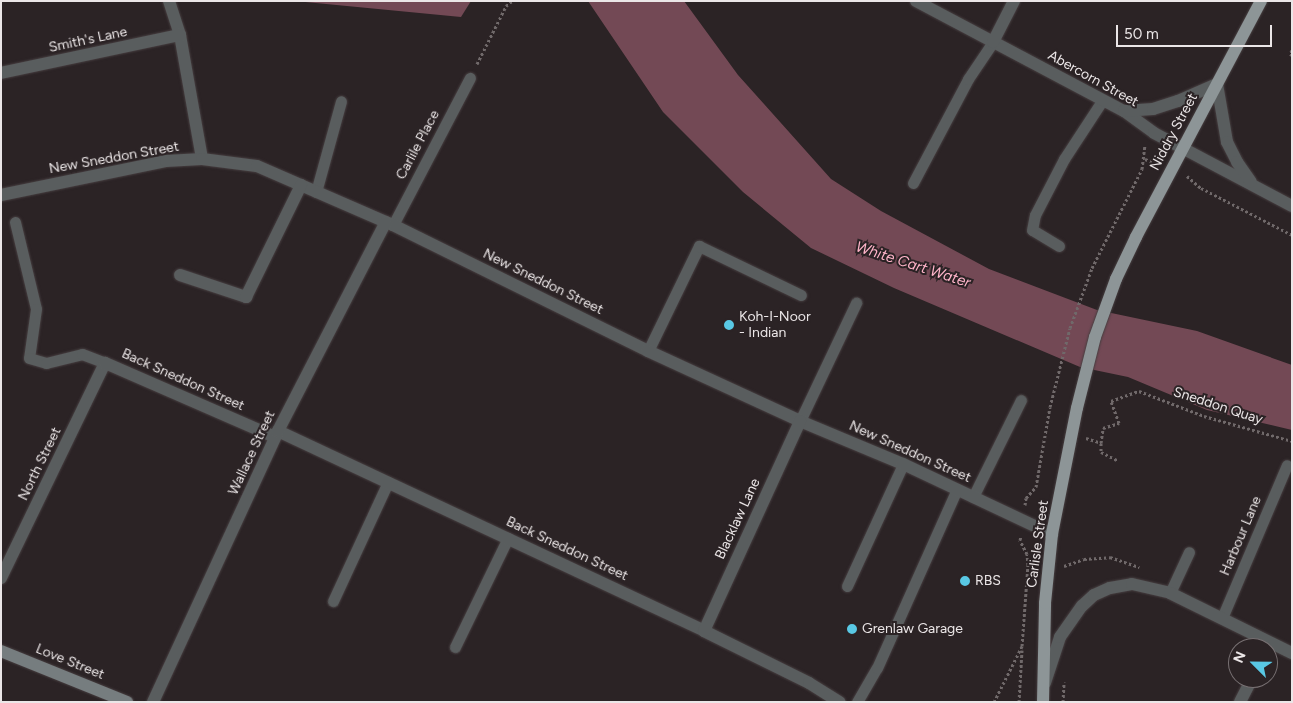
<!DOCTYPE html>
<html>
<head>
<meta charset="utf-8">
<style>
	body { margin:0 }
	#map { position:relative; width:1293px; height:703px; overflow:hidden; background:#2b2325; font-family:Figtree,sans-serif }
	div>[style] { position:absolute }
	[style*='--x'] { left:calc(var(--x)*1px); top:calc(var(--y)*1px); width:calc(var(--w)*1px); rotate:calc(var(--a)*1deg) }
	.water>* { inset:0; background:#734955 }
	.path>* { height:3px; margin-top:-1.5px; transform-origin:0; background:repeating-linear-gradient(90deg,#70696a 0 2.5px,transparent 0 5px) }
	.roads { filter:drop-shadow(0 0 1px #463e40) drop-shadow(0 0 1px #463e40) }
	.lane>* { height:11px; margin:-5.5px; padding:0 5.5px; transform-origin:5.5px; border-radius:5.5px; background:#595d5e }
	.street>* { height:12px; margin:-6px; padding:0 6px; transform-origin:6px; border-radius:6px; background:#595d5e }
	.secondary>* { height:12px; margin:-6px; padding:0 6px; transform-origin:6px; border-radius:6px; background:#767d7f }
	.primary>* { height:12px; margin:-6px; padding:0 6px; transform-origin:6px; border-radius:6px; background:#8d9597 }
	.dots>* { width:14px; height:14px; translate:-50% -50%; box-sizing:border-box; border:2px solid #2b2325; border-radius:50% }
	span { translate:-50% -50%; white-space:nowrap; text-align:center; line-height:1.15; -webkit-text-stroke:4px #2b2325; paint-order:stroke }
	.street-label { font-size:14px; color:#ebe6e7 }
	.poi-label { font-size:14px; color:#ebe6e7 }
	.left { translate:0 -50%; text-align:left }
	.water-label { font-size:15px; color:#feb4c9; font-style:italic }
	.frame { position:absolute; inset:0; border:2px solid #ebe6e7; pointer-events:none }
	.north { position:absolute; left:1228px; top:638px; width:50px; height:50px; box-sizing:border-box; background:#2b2325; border:1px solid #787173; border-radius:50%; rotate:293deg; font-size:14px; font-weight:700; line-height:20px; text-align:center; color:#ebe6e7 }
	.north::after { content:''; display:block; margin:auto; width:18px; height:22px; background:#59c8e4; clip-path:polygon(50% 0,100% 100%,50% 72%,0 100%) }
	.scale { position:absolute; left:1116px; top:25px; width:156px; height:22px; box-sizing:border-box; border:2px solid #ebe6e7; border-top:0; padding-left:6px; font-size:15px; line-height:18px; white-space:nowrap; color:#ebe6e7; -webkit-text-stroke:4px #2b2325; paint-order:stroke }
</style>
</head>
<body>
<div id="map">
	<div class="water">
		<div style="clip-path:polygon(295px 1px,471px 1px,461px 17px)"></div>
		<div style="clip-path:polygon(588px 1px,684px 1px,738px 75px,831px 179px,881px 211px,989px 269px,1097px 310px,1197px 331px,1292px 365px,1292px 430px,1207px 410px,1128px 377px,1080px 367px,894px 288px,811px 248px,743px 192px,663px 112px)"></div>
	</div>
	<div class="path">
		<div style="--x:1292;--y:50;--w:4;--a:117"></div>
		<div style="--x:1290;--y:54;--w:2;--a:27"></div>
		<div style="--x:477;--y:64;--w:65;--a:-63.4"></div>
		<div style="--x:506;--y:6;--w:8;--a:-40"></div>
		<div style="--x:1145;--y:159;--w:12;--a:20"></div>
		<div style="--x:1187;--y:176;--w:18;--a:41"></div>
		<div style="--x:1201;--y:188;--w:102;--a:27.3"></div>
		<div style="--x:1086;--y:438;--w:16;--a:18"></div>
		<div style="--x:1101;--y:443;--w:9;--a:90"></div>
		<div style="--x:1101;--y:452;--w:18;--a:27"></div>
		<div style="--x:1101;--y:443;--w:15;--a:-82"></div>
		<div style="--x:1103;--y:428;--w:17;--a:-17"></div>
		<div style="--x:1119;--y:423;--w:23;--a:-110"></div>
		<div style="--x:1111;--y:401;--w:30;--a:-20"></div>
		<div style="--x:1139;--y:391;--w:70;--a:21"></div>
		<div style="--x:1204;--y:416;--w:91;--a:15.9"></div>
		<div style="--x:1025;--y:505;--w:7;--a:-82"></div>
		<div style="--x:1026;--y:498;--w:15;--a:-48"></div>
		<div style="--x:1036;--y:487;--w:81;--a:-80.1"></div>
		<div style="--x:1050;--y:407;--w:81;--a:-75.8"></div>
		<div style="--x:1070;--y:328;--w:64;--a:-69.9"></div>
		<div style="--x:1092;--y:268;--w:111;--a:-63.2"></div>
		<div style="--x:1142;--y:169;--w:23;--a:-83"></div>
		<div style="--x:1064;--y:566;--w:21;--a:-19"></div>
		<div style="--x:1084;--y:559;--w:26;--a:-4"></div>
		<div style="--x:1110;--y:557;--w:31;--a:19"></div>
		<div style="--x:994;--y:702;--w:63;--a:-63.4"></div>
		<div style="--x:1022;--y:646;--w:81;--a:-85.8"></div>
		<div style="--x:1028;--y:565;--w:11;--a:-95"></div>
		<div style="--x:1027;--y:554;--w:16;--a:-117"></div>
		<div style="--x:1020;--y:540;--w:4;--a:-76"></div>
		<div style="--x:1019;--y:702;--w:52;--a:-86.7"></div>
		<div style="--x:1063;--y:702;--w:20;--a:-87"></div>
	</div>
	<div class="roads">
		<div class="lane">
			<div style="--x:913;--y:183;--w:118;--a:-62.1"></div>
			<div style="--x:968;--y:79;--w:45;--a:-56"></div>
			<div style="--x:316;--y:192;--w:94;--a:-74.6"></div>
			<div style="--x:15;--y:222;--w:89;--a:76.4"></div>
			<div style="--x:36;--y:309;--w:49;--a:98.1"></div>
			<div style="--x:29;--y:358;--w:18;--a:16"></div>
			<div style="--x:46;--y:363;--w:37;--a:-14"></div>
			<div style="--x:82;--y:354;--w:25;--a:21"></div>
			<div style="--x:393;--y:225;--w:166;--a:-62.4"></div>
			<div style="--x:1059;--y:246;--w:31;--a:-149"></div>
			<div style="--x:1032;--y:230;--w:15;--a:-79"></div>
			<div style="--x:1035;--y:215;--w:63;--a:-62.6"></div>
			<div style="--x:1064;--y:159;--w:69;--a:-56.8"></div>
			<div style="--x:648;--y:351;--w:117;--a:-64.1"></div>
			<div style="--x:699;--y:246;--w:113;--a:25.7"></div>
			<div style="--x:800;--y:421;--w:131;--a:-64.6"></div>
			<div style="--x:973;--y:497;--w:108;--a:-63.7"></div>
			<div style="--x:847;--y:586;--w:134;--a:-65.3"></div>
			<div style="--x:1170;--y:593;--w:45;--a:-65.1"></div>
			<div style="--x:333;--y:601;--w:131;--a:-65.2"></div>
			<div style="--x:1222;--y:618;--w:166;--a:-67"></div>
			<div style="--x:455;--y:647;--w:121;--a:-64.1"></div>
			<div style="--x:857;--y:702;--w:39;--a:-60"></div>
			<div style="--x:877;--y:668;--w:196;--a:-65.9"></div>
		</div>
		<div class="street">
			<div style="--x:169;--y:1;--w:36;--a:72"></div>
			<div style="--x:180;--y:35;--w:126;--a:79.9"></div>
			<div style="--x:916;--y:1;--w:235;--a:27.9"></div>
			<div style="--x:1124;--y:111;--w:37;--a:36"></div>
			<div style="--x:1154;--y:133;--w:156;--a:27.9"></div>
			<div style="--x:993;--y:42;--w:46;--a:-62.9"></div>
			<div style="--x:1;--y:73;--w:183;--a:-12"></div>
			<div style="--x:1124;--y:111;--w:29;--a:-4"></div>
			<div style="--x:1153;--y:109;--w:26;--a:-18"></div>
			<div style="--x:1178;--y:101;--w:43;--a:-23.6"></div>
			<div style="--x:1217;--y:84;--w:59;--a:80.2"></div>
			<div style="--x:1227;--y:142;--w:22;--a:63"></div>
			<div style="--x:1237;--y:162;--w:24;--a:55"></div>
			<div style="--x:1;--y:195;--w:168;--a:-11.6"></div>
			<div style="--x:166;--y:161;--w:36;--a:-3"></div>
			<div style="--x:202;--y:159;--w:55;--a:7.3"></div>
			<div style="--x:257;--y:166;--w:148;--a:23.5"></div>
			<div style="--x:393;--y:225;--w:284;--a:26.3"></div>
			<div style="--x:648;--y:351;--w:167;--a:24.7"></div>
			<div style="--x:800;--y:421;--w:112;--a:22.7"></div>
			<div style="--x:903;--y:464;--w:165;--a:25.2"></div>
			<div style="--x:180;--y:275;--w:70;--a:18.4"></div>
			<div style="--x:246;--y:297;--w:125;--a:-63.8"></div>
			<div style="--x:278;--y:431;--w:471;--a:25.1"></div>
			<div style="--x:704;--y:631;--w:117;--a:26.3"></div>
			<div style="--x:809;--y:683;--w:36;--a:32"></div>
			<div style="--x:1;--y:578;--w:239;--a:-64.2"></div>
			<div style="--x:105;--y:363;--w:185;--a:23.5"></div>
			<div style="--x:704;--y:631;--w:231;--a:-65.4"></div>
			<div style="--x:1045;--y:683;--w:48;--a:-71.9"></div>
			<div style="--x:1060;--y:637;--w:38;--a:-55"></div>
			<div style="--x:1082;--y:606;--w:16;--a:-43"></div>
			<div style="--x:1094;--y:595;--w:17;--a:-24"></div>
			<div style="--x:1110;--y:588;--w:22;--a:-10"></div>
			<div style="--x:1132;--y:584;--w:39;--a:13"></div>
			<div style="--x:1170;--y:593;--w:136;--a:26.2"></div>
			<div style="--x:153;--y:702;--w:298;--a:-65.2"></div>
			<div style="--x:278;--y:431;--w:235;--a:-62.7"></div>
			<div style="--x:1240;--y:702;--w:27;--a:-63"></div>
		</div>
		<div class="secondary">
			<div style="--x:1;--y:651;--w:136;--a:22"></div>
		</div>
		<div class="primary">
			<div style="--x:1043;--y:702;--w:99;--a:-88.8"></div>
			<div style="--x:1045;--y:603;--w:69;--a:-84.2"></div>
			<div style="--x:1052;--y:534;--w:128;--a:-78.8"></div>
			<div style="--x:1077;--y:408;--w:73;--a:-75.8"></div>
			<div style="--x:1095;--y:337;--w:62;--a:-70.1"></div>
			<div style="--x:1116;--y:279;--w:47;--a:-64.5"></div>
			<div style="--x:1136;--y:237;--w:267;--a:-62.1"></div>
		</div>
	</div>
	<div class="dots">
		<div style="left:729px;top:325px;background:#59c8e4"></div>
		<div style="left:965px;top:581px;background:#59c8e4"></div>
		<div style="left:852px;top:629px;background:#59c8e4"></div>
	</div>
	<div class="street-label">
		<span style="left:88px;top:40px;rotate:-12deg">Smith's Lane</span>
		<span style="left:1093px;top:79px;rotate:29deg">Abercorn Street</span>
		<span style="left:1174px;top:132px;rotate:-62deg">Niddry Street</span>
		<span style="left:418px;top:145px;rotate:-62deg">Carlile Place</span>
		<span style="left:114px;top:158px;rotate:-10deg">New Sneddon Street</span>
		<span style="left:543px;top:282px;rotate:26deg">New Sneddon Street</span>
		<span style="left:183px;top:380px;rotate:24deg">Back Sneddon Street</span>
		<span style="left:1218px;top:406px;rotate:18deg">Sneddon Quay</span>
		<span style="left:910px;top:452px;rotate:24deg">New Sneddon Street</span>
		<span style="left:252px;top:453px;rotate:-65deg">Wallace Street</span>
		<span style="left:40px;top:464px;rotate:-64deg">North Street</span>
		<span style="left:738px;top:519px;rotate:-65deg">Blacklaw Lane</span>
		<span style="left:1241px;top:536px;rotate:-67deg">Harbour Lane</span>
		<span style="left:1038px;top:544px;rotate:-82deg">Carlisle Street</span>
		<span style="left:567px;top:549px;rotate:25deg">Back Sneddon Street</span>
		<span style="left:70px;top:662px;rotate:22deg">Love Street</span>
	</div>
	<div class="poi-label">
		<span class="left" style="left:739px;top:325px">Koh-I-Noor<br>- Indian</span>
		<span class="left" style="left:975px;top:581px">RBS</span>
		<span class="left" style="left:862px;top:629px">Grenlaw Garage</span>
	</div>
	<div class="water-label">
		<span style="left:913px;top:265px;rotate:18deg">White Cart Water</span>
	</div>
	<div class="frame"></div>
	<div class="north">N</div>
	<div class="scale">50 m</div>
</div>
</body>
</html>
